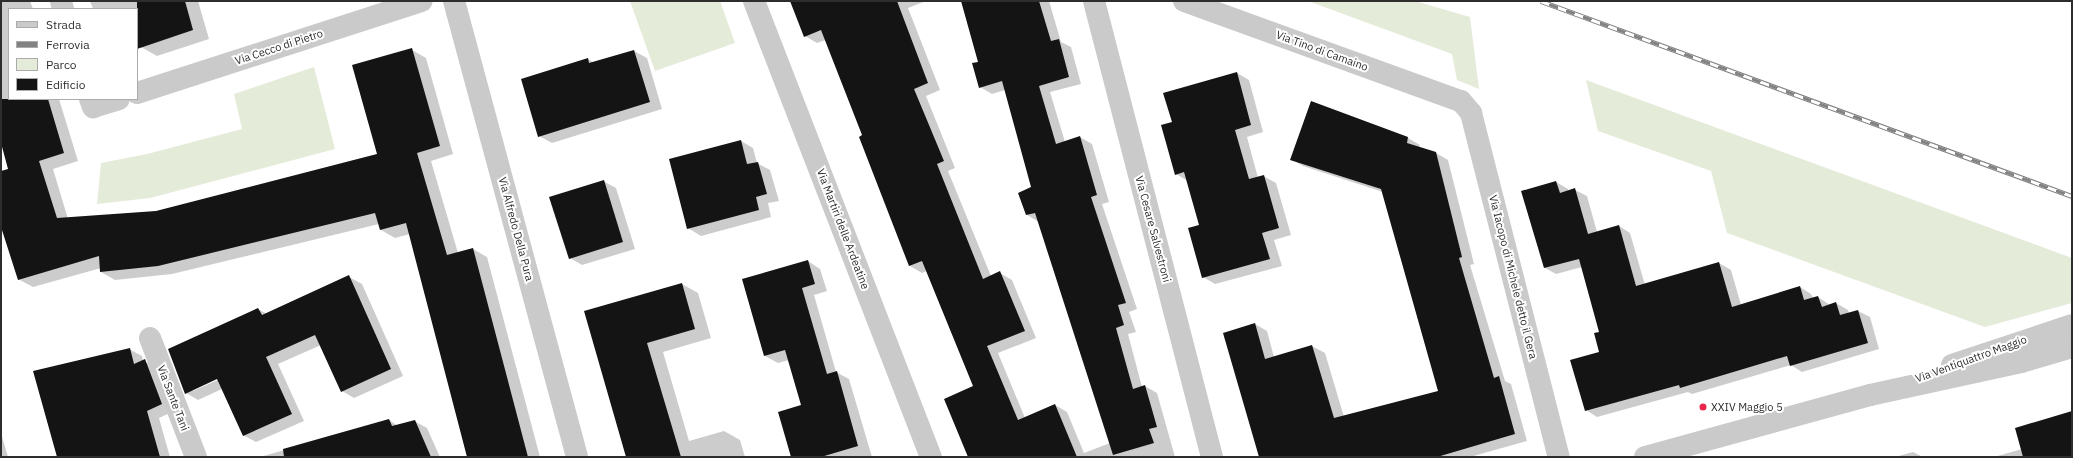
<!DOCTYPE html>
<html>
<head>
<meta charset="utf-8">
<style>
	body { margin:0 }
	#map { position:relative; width:2073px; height:458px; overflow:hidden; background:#fff; font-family:"IBM Plex Sans",sans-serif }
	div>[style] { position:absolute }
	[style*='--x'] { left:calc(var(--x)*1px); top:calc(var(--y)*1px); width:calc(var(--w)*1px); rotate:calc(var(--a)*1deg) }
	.green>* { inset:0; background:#e5ebd9 }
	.shadow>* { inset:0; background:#0003 }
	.building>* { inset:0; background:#141414 }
	.minor>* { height:22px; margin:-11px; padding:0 11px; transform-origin:11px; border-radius:11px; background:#cacaca }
	.tertiary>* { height:22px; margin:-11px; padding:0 11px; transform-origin:11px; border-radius:11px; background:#cacaca }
	.rail>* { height:4.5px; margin-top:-2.25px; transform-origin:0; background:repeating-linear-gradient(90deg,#fff 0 9px,#828282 0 18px); box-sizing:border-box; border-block:1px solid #828282 }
	.dots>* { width:11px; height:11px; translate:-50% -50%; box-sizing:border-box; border:2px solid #fff; border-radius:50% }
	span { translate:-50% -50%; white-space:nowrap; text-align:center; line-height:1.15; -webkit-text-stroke:4px #fff; paint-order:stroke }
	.street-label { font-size:11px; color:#2d2d2d }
	.poi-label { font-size:11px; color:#2d2d2d }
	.left { translate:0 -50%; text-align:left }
	.frame { position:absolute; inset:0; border:2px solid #2d2d2d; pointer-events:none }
	.legend { position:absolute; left:8px; top:8px; width:130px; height:92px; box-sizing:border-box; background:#fff; border:1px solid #ababab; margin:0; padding:5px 7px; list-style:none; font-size:12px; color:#2d2d2d }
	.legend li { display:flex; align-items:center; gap:8px; height:20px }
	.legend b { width:20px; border:1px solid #ababab }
</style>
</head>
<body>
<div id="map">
	<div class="green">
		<div style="clip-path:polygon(630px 1px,720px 1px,735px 43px,655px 71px)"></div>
		<div style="clip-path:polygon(1308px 1px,1415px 1px,1470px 17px,1479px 89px,1457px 80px,1452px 54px)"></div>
		<div style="clip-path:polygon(314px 67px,335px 149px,150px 198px,97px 204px,101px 163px,147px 154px,242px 129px,234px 94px)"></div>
		<div style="clip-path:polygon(1586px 80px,2072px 258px,2072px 303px,1985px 327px,1727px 233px,1711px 171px,1598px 131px)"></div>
	</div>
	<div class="shadow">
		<div style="clip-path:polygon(1px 1px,30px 1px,33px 9px,9px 9px,9px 99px,59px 99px,78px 161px,53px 169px,68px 219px,156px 212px,378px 154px,412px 50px,426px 58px,453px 154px,431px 161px,458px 253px,473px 249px,487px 257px,540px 457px,469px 457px,410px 234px,395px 238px,381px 230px,379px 224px,172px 274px,115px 280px,101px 272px,101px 268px,33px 287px,18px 279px,1px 223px,1px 172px,9px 169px,1px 140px)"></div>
		<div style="clip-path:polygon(90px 1px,198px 1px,209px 39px,157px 56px,141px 47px,137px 34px,137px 9px,93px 9px)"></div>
		<div style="clip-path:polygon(791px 1px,926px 1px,908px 8px,940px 90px,926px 96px,955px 168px,948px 171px,991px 276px,1000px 273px,1012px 280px,1036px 338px,998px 353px,1025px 418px,1055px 405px,1067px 412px,1084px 453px,1110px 443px,1039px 222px,1027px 215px,1033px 188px,1005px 90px,992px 94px,980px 87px,979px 62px,962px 1px,1049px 1px,1061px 42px,1071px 47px,1081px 84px,1050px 92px,1065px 142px,1080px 137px,1092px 144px,1109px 202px,1102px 204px,1137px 309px,1129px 312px,1136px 332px,1128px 334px,1142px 387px,1145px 386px,1157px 393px,1175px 457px,969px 457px,975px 387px,927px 271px,922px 273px,910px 266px,860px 137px,864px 136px,826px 40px,817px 43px,805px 36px)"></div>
		<div style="clip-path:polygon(634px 51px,647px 58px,662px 109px,552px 143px,539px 136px,588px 59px,594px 63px)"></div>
		<div style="clip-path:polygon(1237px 73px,1249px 80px,1263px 132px,1247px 137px,1258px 178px,1263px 176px,1276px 183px,1291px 235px,1274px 240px,1282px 266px,1215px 284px,1203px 277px,1200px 226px,1188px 181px,1176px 174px,1173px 123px)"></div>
		<div style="clip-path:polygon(1408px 138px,1420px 145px,1419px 148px,1436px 153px,1448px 160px,1474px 264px,1470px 265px,1505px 381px,1511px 384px,1527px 441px,1470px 457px,1260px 457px,1255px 324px,1267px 331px,1274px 357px,1312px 346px,1325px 353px,1344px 417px,1439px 392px,1383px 192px,1303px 166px,1291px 159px)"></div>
		<div style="clip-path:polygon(741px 141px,753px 148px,757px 163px,770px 170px,779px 201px,768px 203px,771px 217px,701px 236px,688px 228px)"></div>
		<div style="clip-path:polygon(603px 181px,616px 188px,635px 249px,582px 265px,570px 258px)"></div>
		<div style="clip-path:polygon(1556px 182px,1568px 189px,1568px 191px,1575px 190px,1587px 196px,1597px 232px,1619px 226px,1630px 233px,1645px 285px,1719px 263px,1731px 270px,1741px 305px,1800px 287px,1811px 294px,1813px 298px,1818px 297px,1830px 305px,1836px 303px,1848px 310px,1849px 314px,1858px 311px,1870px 317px,1879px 349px,1802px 372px,1791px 365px,1692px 394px,1688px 392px,1597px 417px,1586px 410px,1600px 353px,1601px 333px,1582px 267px,1556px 274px,1545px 268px)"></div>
		<div style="clip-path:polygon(808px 261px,820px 269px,827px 291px,814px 295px,836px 372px,849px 379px,872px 457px,792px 457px,803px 405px,789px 360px,778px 363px,765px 356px)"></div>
		<div style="clip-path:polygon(evenodd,349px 277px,362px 284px,403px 376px,354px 398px,342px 391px,321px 345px,278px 364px,304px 421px,256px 442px,243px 435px,222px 389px,198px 400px,186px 393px,258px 309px,267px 314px,349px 277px,221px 376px,222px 378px,193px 391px,193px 389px,221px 376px)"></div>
		<div style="clip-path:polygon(682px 284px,698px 293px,711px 338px,663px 352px,689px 441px,724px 431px,740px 440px,745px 457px,627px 457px,585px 312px)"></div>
		<div style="clip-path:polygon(129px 349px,142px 356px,143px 361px,157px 367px,174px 411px,159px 418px,170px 457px,58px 457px)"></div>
		<div style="clip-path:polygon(2072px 412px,2072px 457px,1994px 457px,2022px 449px)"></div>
		<div style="clip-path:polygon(389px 420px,398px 426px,414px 421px,427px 428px,440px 457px,260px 457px)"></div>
		<div style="clip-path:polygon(1px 433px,8px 457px,1px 457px)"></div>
		<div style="clip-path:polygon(1913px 452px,1923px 457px,1895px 457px)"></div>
	</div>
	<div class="building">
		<div style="clip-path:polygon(137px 1px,185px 1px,193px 30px,137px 49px)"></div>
		<div style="clip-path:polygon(790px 1px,897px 1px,928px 83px,914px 89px,944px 161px,937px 164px,983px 279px,1000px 271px,1025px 331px,987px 346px,1018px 420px,1055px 404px,1077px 457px,968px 457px,944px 399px,973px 386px,922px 261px,909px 266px,859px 137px,862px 135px,821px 30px,804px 37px)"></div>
		<div style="clip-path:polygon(961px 1px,1039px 1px,1051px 41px,1059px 39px,1069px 77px,1039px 86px,1056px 144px,1080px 136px,1097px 195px,1091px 197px,1126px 303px,1118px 305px,1124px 325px,1116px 328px,1133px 389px,1145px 385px,1157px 427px,1149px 429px,1154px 443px,1113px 455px,1035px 213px,1026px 215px,1018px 193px,1031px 187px,1002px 81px,979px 88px,972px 63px,978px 62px)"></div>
		<div style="clip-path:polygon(412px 48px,440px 146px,417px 153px,447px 255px,473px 248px,528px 457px,467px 457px,406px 223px,380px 230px,375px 213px,158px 266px,100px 272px,99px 256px,18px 280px,1px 227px,1px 171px,8px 169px,1px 143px,1px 99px,48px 99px,64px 153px,39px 161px,57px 218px,156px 211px,377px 154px,352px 65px)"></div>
		<div style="clip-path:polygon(634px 50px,650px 102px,538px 137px,521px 79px,588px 58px,589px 63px)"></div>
		<div style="clip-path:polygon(1237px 72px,1251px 125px,1235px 130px,1249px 179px,1264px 175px,1279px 228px,1262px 233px,1270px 259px,1202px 278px,1188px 228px,1199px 225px,1184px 172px,1175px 175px,1161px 125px,1172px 122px,1163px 93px)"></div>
		<div style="clip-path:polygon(1311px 101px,1408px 137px,1407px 143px,1436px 152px,1462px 257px,1459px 258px,1494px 378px,1499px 376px,1515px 434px,1437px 457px,1259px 457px,1223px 333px,1255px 323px,1265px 359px,1312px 345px,1334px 418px,1438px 391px,1381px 189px,1290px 160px)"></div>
		<div style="clip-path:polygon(741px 140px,747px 164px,758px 162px,767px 194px,756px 197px,759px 210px,687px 229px,669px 159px)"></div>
		<div style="clip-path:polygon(604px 180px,623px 242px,569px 259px,549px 197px)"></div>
		<div style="clip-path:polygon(1556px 181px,1560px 193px,1575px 188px,1588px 234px,1619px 225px,1636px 286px,1719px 262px,1732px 307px,1800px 286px,1804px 300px,1818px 296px,1822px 307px,1836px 302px,1840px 315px,1858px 310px,1868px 343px,1790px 366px,1787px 356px,1680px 388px,1679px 385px,1585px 411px,1570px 360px,1599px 352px,1594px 333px,1599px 332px,1579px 259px,1544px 268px,1521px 191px)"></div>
		<div style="clip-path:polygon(808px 260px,815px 284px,802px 288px,827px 374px,837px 371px,858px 446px,821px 457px,791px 457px,778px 412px,801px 405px,785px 350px,764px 356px,742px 279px)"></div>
		<div style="clip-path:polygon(349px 275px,391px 369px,341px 392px,315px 335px,266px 357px,292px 414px,243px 436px,217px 379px,185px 394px,168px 349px,258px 308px,262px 315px)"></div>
		<div style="clip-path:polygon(682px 283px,695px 329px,647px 343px,681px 457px,626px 457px,584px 311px)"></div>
		<div style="clip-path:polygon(130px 348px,134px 364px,145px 359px,162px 404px,147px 411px,160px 457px,57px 457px,33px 371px)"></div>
		<div style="clip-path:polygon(2072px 411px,2072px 457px,2023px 457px,2015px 428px)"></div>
		<div style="clip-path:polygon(389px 419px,392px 426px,415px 420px,431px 457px,284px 457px,283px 449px)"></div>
	</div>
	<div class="minor">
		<div style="--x:61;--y:1;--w:8;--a:76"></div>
		<div style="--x:454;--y:1;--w:472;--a:74.9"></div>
		<div style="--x:754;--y:1;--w:489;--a:68.8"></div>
		<div style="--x:1094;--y:1;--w:471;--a:75.5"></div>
		<div style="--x:1184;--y:1;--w:294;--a:19.9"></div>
		<div style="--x:1461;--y:101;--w:16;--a:50"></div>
		<div style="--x:1471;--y:113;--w:355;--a:75.7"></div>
		<div style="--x:137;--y:93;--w:299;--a:-17.9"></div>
		<div style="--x:90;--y:99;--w:9;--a:69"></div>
		<div style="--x:93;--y:107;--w:27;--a:-17"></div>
		<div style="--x:150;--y:338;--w:128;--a:68.9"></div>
	</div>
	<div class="tertiary">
		<div style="--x:1952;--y:365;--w:126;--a:-18.4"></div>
		<div style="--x:1645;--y:457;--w:233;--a:-15.4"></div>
		<div style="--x:1870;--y:395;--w:155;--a:-12.3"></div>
		<div style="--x:2021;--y:362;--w:53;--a:-16.4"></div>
	</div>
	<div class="rail">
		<div style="--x:1541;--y:1;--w:566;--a:20.16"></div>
	</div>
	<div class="dots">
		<div style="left:1703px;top:407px;background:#ec264b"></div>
	</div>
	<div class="street-label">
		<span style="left:279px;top:47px;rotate:-18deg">Via Cecco di Pietro</span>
		<span style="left:1322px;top:51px;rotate:20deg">Via Tino di Camaino</span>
		<span style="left:516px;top:229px;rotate:75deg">Via Alfredo Della Pura</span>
		<span style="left:843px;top:229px;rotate:69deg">Via Martiri delle Ardeatine</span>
		<span style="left:1153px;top:229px;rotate:75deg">Via Cesare Salvestroni</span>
		<span style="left:1513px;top:277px;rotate:76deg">Via Iacopo di Michele detto il Gera</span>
		<span style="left:1971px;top:359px;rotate:-20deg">Via Ventiquattro Maggio</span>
		<span style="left:173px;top:398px;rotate:69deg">Via Sante Tani</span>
	</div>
	<div class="poi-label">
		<span class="left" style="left:1711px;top:407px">XXIV Maggio 5</span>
	</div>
	<div class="frame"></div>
	<ul class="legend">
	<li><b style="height:5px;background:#cacaca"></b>Strada</li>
	<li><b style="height:5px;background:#828282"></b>Ferrovia</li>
	<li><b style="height:11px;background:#e5ebd9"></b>Parco</li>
	<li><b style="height:11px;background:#141414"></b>Edificio</li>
	</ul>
</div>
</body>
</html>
